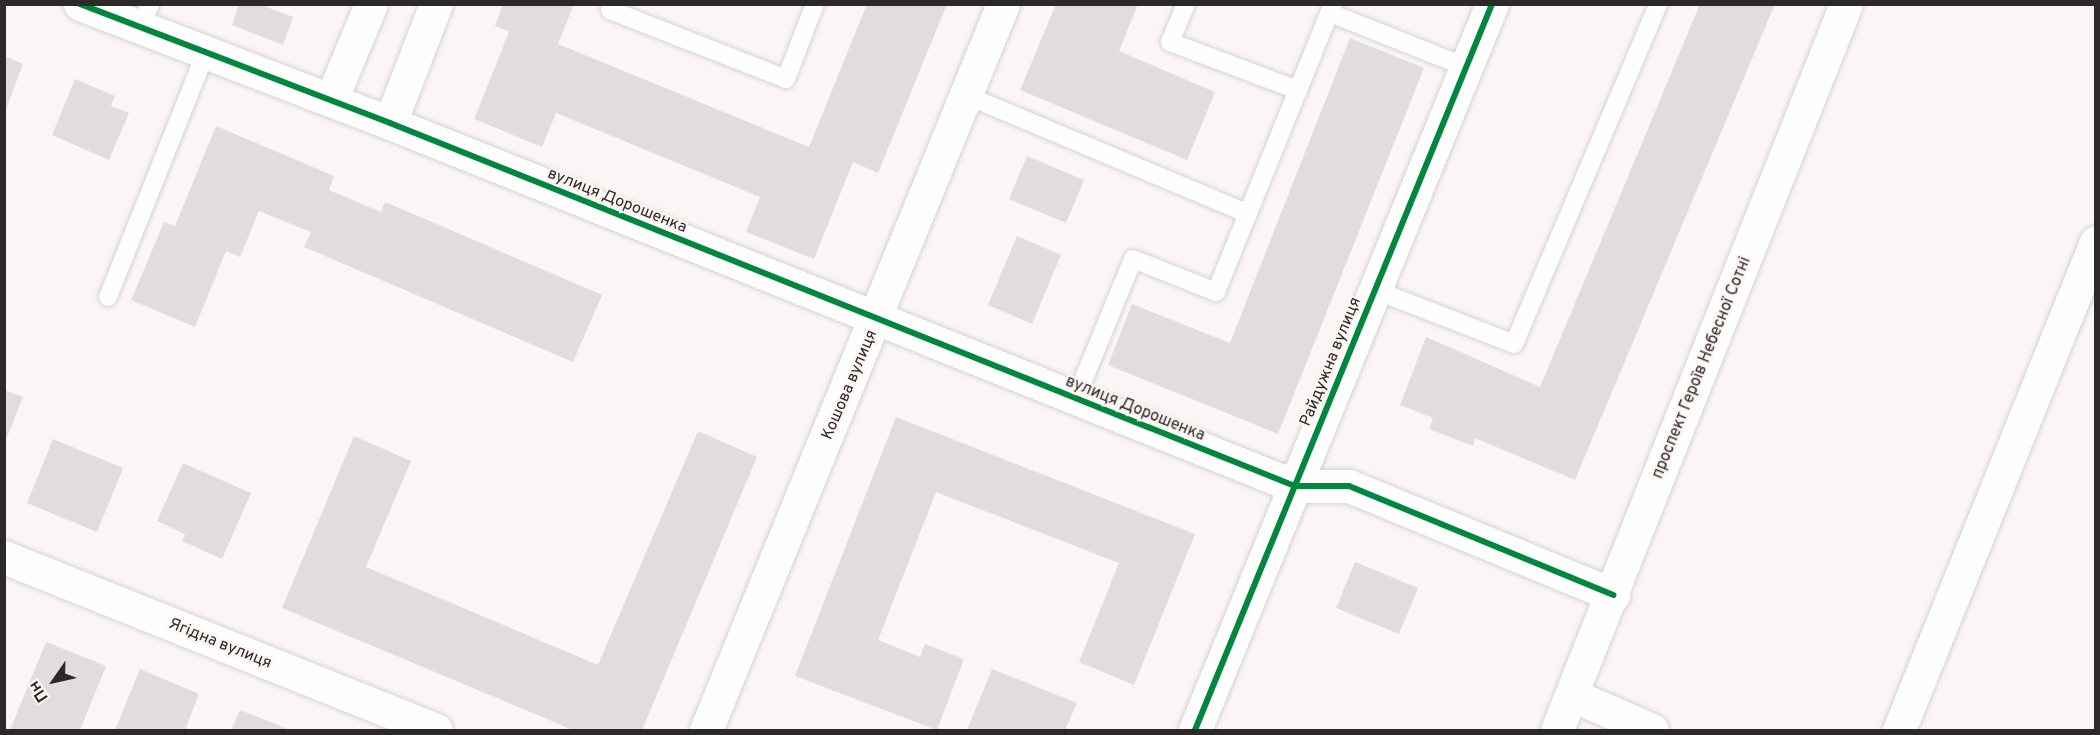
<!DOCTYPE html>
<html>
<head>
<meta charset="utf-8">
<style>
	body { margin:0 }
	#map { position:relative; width:2100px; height:735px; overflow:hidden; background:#fbf6f5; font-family:Overpass,sans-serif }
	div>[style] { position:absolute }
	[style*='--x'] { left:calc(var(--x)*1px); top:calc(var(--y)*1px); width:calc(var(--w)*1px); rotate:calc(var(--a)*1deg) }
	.building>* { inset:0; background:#e1dddc }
	.roads { filter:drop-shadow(0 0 2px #d6d2d1) drop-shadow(0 0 2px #d6d2d1) }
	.service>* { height:18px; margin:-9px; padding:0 9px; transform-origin:9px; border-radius:9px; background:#fefefe }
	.minor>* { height:33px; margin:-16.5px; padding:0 16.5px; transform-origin:16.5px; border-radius:16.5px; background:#fefefe }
	.tertiary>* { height:33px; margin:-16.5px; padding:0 16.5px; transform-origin:16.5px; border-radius:16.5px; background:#fefefe }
	.cycleway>* { height:6px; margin:-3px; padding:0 3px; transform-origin:3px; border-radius:3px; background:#00873e }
	span { translate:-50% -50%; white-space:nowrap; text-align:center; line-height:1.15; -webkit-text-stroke:4.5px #fef5f2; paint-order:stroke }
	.street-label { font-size:16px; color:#2d2928 }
	.frame { position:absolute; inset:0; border:6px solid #2d2928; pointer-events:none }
	.north { position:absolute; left:24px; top:651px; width:60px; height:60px; -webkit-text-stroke:4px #fef5f2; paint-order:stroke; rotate:236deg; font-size:16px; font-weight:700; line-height:24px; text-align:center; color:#2d2928 }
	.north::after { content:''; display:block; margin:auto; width:21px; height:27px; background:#2d2928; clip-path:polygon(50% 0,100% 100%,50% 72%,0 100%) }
</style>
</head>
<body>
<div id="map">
	<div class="building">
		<div style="clip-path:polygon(239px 4px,259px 4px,293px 17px,283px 45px,232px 25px)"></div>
		<div style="clip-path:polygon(503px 4px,574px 4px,558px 44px,809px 147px,867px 4px,947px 4px,878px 173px,853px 162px,814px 259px,746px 232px,760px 197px,556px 113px,542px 147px,474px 119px,509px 32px,495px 26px)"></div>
		<div style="clip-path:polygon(1056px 4px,1138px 4px,1119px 51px,1215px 92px,1187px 160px,1020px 90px)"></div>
		<div style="clip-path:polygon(1700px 4px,1775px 4px,1575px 480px,1475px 438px,1473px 446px,1429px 429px,1433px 418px,1400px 405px,1426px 337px,1540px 387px)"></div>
		<div style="clip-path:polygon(1350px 38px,1424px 68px,1278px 434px,1108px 365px,1132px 304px,1230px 343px)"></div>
		<div style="clip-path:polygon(4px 56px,23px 64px,5px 112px,4px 112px)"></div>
		<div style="clip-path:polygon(75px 79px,115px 96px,111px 106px,129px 113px,109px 160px,52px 135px)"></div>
		<div style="clip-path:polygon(216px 126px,334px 176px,329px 190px,381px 212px,385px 202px,602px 295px,573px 362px,304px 247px,311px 232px,259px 211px,240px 257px,226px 251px,195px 327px,131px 300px,164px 222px,175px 226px)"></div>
		<div style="clip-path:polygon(1027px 156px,1084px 180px,1066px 223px,1009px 199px)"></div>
		<div style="clip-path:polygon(1017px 236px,1061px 255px,1032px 324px,988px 305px)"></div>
		<div style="clip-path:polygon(4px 390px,23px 397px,5px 442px,4px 442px)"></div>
		<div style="clip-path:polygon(896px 417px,1195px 534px,1134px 685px,1079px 662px,1119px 563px,936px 492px,878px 640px,920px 657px,925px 644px,964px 659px,937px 730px,795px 676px)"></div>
		<div style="clip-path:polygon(698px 431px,757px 457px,642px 730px,573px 730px,282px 608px,354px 436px,411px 461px,366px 567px,598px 665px)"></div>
		<div style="clip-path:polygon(53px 439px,123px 468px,97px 532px,27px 503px)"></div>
		<div style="clip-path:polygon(183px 463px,251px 493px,222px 559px,182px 541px,185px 534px,157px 521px)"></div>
		<div style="clip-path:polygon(1355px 562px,1418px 588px,1399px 634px,1336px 608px)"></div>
		<div style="clip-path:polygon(46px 642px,106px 666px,80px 730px,10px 730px)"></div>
		<div style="clip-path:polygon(140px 669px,199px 694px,185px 730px,115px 730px)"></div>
		<div style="clip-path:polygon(992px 669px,1077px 703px,1065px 730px,967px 730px)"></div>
		<div style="clip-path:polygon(240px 710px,290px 730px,231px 730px)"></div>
	</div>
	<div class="roads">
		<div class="service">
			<div style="--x:612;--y:4;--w:6;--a:108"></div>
			<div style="--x:610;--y:10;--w:189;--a:21.4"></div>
			<div style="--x:786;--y:79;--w:80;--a:-68.9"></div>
			<div style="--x:1186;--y:4;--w:41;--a:112.8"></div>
			<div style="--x:1170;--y:42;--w:137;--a:20.6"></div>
			<div style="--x:1298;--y:90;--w:93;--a:-67.9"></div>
			<div style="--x:1330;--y:13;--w:146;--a:21.7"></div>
			<div style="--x:140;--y:28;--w:26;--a:-67"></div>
			<div style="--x:968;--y:96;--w:303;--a:22.8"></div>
			<div style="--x:1375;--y:290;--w:149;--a:21.2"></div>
			<div style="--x:1514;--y:344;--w:369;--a:-67"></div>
			<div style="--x:108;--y:297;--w:262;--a:-68.2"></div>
			<div style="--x:1075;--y:400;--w:152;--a:-67.6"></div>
			<div style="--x:1133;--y:259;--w:89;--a:21.7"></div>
			<div style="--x:1216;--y:292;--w:218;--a:-67.9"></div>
		</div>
		<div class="minor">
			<div style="--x:80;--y:4;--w:332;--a:21"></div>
			<div style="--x:390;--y:123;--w:975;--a:21.86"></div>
			<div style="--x:1295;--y:486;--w:54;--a:0"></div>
			<div style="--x:1349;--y:486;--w:286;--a:22.4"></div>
			<div style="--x:331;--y:100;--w:104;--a:-67.4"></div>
			<div style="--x:390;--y:123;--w:128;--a:-68.9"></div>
			<div style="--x:4;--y:557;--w:465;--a:21.8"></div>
			<div style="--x:1572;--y:695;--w:87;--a:23.6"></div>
			<div style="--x:706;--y:730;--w:784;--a:-67.75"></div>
			<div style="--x:1195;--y:730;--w:784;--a:-67.75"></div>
			<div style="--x:1899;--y:730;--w:526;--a:-68.02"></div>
		</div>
		<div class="tertiary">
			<div style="--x:1557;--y:730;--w:781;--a:-68.29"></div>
		</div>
	</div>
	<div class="cycleway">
		<div style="--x:80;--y:4;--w:332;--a:21"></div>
		<div style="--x:390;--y:123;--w:975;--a:21.86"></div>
		<div style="--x:1295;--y:486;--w:54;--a:0"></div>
		<div style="--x:1349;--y:486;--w:286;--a:22.4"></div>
		<div style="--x:1195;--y:730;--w:784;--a:-67.75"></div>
	</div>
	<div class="street-label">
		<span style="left:617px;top:201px;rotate:22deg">вулиця Дорошенка</span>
		<span style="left:1331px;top:362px;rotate:-68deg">Райдужна вулиця</span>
		<span style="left:1702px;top:368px;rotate:-68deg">проспект Героїв Небесної Сотні</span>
		<span style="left:850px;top:385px;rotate:-67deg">Кошова вулиця</span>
		<span style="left:1135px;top:409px;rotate:22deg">вулиця Дорошенка</span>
		<span style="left:220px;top:644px;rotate:22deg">Ягідна вулиця</span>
	</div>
	<div class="frame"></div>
	<div class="north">Пн</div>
</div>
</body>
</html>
